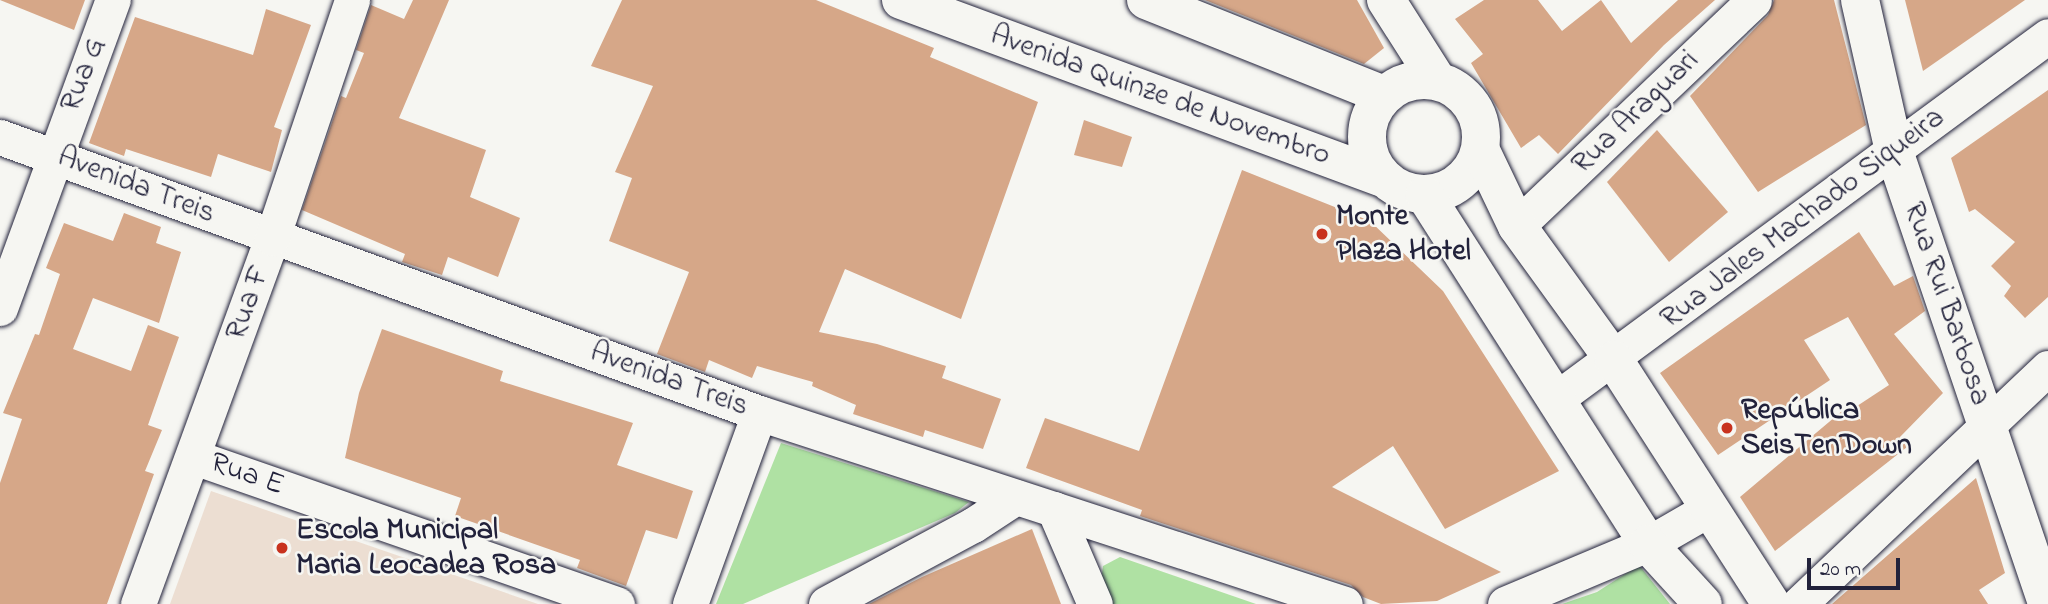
<!DOCTYPE html>
<html>
<head>
<meta charset="utf-8">
<style>
	body { margin:0 }
	#map { position:relative; width:2048px; height:604px; overflow:hidden; background:#f6f6f2; font-family:"Indie Flower",sans-serif }
	div>[style] { position:absolute }
	[style*='--x'] { left:calc(var(--x)*1px); top:calc(var(--y)*1px); width:calc(var(--w)*1px); rotate:calc(var(--a)*1deg) }
	.built>* { inset:0; background:#ecded2 }
	.green>* { inset:0; background:#afe1a3 }
	.building>* { inset:0; background:#d6a788 }
	.roads { filter:drop-shadow(0 0 2px #22223b) drop-shadow(0 0 2px #22223b) }
	.street>* { height:35px; margin:-17.5px; padding:0 17.5px; transform-origin:17.5px; border-radius:17.5px; background:#f6f6f2 }
	.secondary>* { height:38px; margin:-19px; padding:0 19px; transform-origin:19px; border-radius:19px; background:#f6f6f2 }
	.secondary>.ring { margin:-19px; padding:0; box-sizing:content-box; background:none; border:38px solid #f6f6f2; border-radius:50% }
	.dots>* { width:19px; height:19px; translate:-50% -50%; box-sizing:border-box; border:4px solid #f6f6f2; border-radius:50% }
	span { translate:-50% -50%; white-space:nowrap; text-align:center; line-height:1.15; -webkit-text-stroke:5px #f6f6f2; paint-order:stroke }
	.street-label { font-size:30px; color:#22223b }
	.poi-label { font-size:30px; color:#22223b; font-weight:700 }
	.left { translate:0 -50%; text-align:left }
	.scale { position:absolute; left:1807px; top:558px; width:93px; height:32px; box-sizing:border-box; border:4px solid #22223b; border-top:0; padding-left:9px; font-size:21px; line-height:24px; white-space:nowrap; color:#22223b; -webkit-text-stroke:5px #f6f6f2; paint-order:stroke }
</style>
</head>
<body>
<div id="map">
	<div class="built">
		<div style="clip-path:polygon(211px 491px,538px 604px,170px 604px)"></div>
	</div>
	<div class="green">
		<div style="clip-path:polygon(781px 443px,969px 502px,955px 513px,743px 604px,716px 604px)"></div>
		<div style="clip-path:polygon(1120px 557px,1256px 604px,1112px 604px,1101px 581px,1103px 566px)"></div>
		<div style="clip-path:polygon(1639px 565px,1670px 604px,1562px 604px,1597px 592px)"></div>
	</div>
	<div class="building">
		<div style="clip-path:polygon(0 0,85px 0,74px 30px)"></div>
		<div style="clip-path:polygon(413px 0,449px 0,399px 118px,486px 150px,470px 197px,520px 218px,498px 277px,448px 257px,442px 275px,402px 262px,405px 254px,302px 210px,341px 96px,346px 98px,364px 53px,356px 50px,371px 5px,404px 19px)"></div>
		<div style="clip-path:polygon(622px 0,816px 0,934px 48px,930px 57px,1038px 102px,961px 319px,845px 269px,819px 332px,877px 344px,946px 366px,942px 378px,1001px 399px,983px 449px,925px 430px,923px 437px,853px 414px,856px 405px,812px 386px,813px 382px,757px 366px,752px 378px,709px 360px,705px 372px,657px 354px,689px 272px,609px 241px,632px 178px,615px 172px,653px 86px,591px 66px)"></div>
		<div style="clip-path:polygon(1205px 0,1357px 0,1384px 48px,1364px 64px)"></div>
		<div style="clip-path:polygon(1484px 0,1538px 0,1562px 31px,1601px 0,1631px 43px,1678px 0,1715px 0,1664px 45px,1558px 154px,1539px 135px,1521px 148px,1471px 63px,1483px 54px,1455px 19px)"></div>
		<div style="clip-path:polygon(1774px 0,1834px 0,1866px 125px,1758px 192px,1690px 96px,1768px 15px)"></div>
		<div style="clip-path:polygon(1905px 0,2025px 0,1923px 71px)"></div>
		<div style="clip-path:polygon(266px 9px,311px 25px,274px 127px,282px 130px,271px 172px,218px 154px,211px 177px,126px 149px,124px 156px,89px 143px,135px 17px,253px 55px)"></div>
		<div style="clip-path:polygon(2048px 90px,2048px 297px,2025px 318px,2004px 296px,2011px 286px,1991px 266px,2015px 242px,1975px 209px,1969px 212px,1951px 158px)"></div>
		<div style="clip-path:polygon(1084px 120px,1132px 137px,1122px 167px,1074px 155px)"></div>
		<div style="clip-path:polygon(1657px 130px,1728px 212px,1669px 262px,1607px 182px)"></div>
		<div style="clip-path:polygon(1242px 170px,1370px 221px,1443px 291px,1559px 471px,1445px 529px,1393px 446px,1332px 487px,1501px 572px,1437px 601px,1381px 604px,1363px 597px,1351px 585px,1140px 516px,1142px 510px,1026px 468px,1045px 418px,1139px 451px)"></div>
		<div style="clip-path:polygon(124px 213px,161px 227px,156px 243px,181px 252px,159px 323px,93px 298px,73px 349px,131px 371px,148px 325px,179px 337px,148px 425px,162px 430px,145px 471px,154px 474px,107px 604px,0 604px,0 483px,22px 419px,3px 413px,35px 334px,39px 335px,60px 274px,46px 268px,64px 223px,113px 241px)"></div>
		<div style="clip-path:polygon(1859px 232px,1894px 286px,1913px 276px,1925px 311px,1894px 334px,1943px 393px,1900px 437px,1907px 447px,1775px 551px,1740px 497px,1848px 406px,1851px 410px,1889px 385px,1848px 317px,1804px 340px,1830px 380px,1718px 455px,1660px 373px)"></div>
		<div style="clip-path:polygon(382px 329px,503px 371px,500px 381px,633px 423px,617px 465px,693px 491px,677px 539px,646px 530px,626px 586px,577px 568px,580px 560px,455px 516px,461px 498px,345px 458px,359px 393px)"></div>
		<div style="clip-path:polygon(1976px 478px,2005px 573px,1979px 590px,1988px 604px,1832px 604px)"></div>
		<div style="clip-path:polygon(1032px 529px,1061px 604px,869px 604px,922px 577px)"></div>
	</div>
	<div class="roads">
		<div class="street">
			<div style="--x:0;--y:137;--w:808;--a:19.98"></div>
			<div style="--x:759;--y:413;--w:616;--a:18.05"></div>
			<div style="--x:1517;--y:226;--w:327;--a:-43.6"></div>
			<div style="--x:0;--y:308;--w:328;--a:-69.9"></div>
			<div style="--x:1556;--y:399;--w:611;--a:-36.42"></div>
			<div style="--x:194;--y:457;--w:448;--a:19.2"></div>
			<div style="--x:1054;--y:509;--w:103;--a:66.7"></div>
			<div style="--x:138;--y:604;--w:390;--a:-69.9"></div>
			<div style="--x:272;--y:238;--w:251;--a:-71.4"></div>
			<div style="--x:690;--y:604;--w:203;--a:-70.1"></div>
			<div style="--x:826;--y:604;--w:167;--a:-28.3"></div>
			<div style="--x:973;--y:525;--w:51;--a:-33.1"></div>
			<div style="--x:1505;--y:604;--w:155;--a:-22.8"></div>
			<div style="--x:1648;--y:544;--w:68;--a:-30"></div>
			<div style="--x:1799;--y:604;--w:343;--a:-43.5"></div>
		</div>
		<div class="secondary">
			<div style="--x:901;--y:0;--w:511;--a:20.28"></div>
			<div style="--x:1146;--y:0;--w:255;--a:21.8"></div>
			<div style="--x:1386;--y:0;--w:95;--a:57.5"></div>
			<div style="--x:1860;--y:0;--w:155;--a:77.3"></div>
			<div style="--x:1894;--y:151;--w:478;--a:71.3"></div>
			<div class="ring" style="left:1367px;top:80px;width:76px;height:76px"></div>
			<div style="--x:1481;--y:151;--w:83;--a:64.4"></div>
			<div style="--x:1517;--y:226;--w:165;--a:54.1"></div>
			<div style="--x:1614;--y:360;--w:290;--a:57.2"></div>
			<div style="--x:1425;--y:195;--w:414;--a:57.4"></div>
			<div style="--x:1648;--y:544;--w:81;--a:47.5"></div>
		</div>
	</div>
	<div class="dots">
		<div style="left:1322px;top:234px;background:#c8321e"></div>
		<div style="left:1727px;top:428px;background:#c8321e"></div>
		<div style="left:282px;top:548px;background:#c8321e"></div>
	</div>
	<div class="street-label">
		<span style="left:84px;top:75px;rotate:-69deg">Rua G</span>
		<span style="left:1160px;top:96px;rotate:20deg">Avenida Quinze de Novembro</span>
		<span style="left:1636px;top:113px;rotate:-44deg">Rua Araguari</span>
		<span style="left:136px;top:186px;rotate:21deg">Avenida Treis</span>
		<span style="left:1803px;top:219px;rotate:-37deg">Rua Jales Machado Siqueira</span>
		<span style="left:249px;top:303px;rotate:-70deg">Rua F</span>
		<span style="left:1946px;top:304px;rotate:71deg">Rua Rui Barbosa</span>
		<span style="left:669px;top:380px;rotate:20deg">Avenida Treis</span>
		<span style="left:247px;top:475px;rotate:19deg">Rua E</span>
	</div>
	<div class="poi-label">
		<span class="left" style="left:1336px;top:234px">Monte<br>Plaza Hotel</span>
		<span class="left" style="left:1741px;top:428px">República<br>SeisTenDown</span>
		<span class="left" style="left:296px;top:548px">Escola Municipal<br>Maria Leocadea Rosa</span>
	</div>
	<div class="scale">20 m</div>
</div>
</body>
</html>
